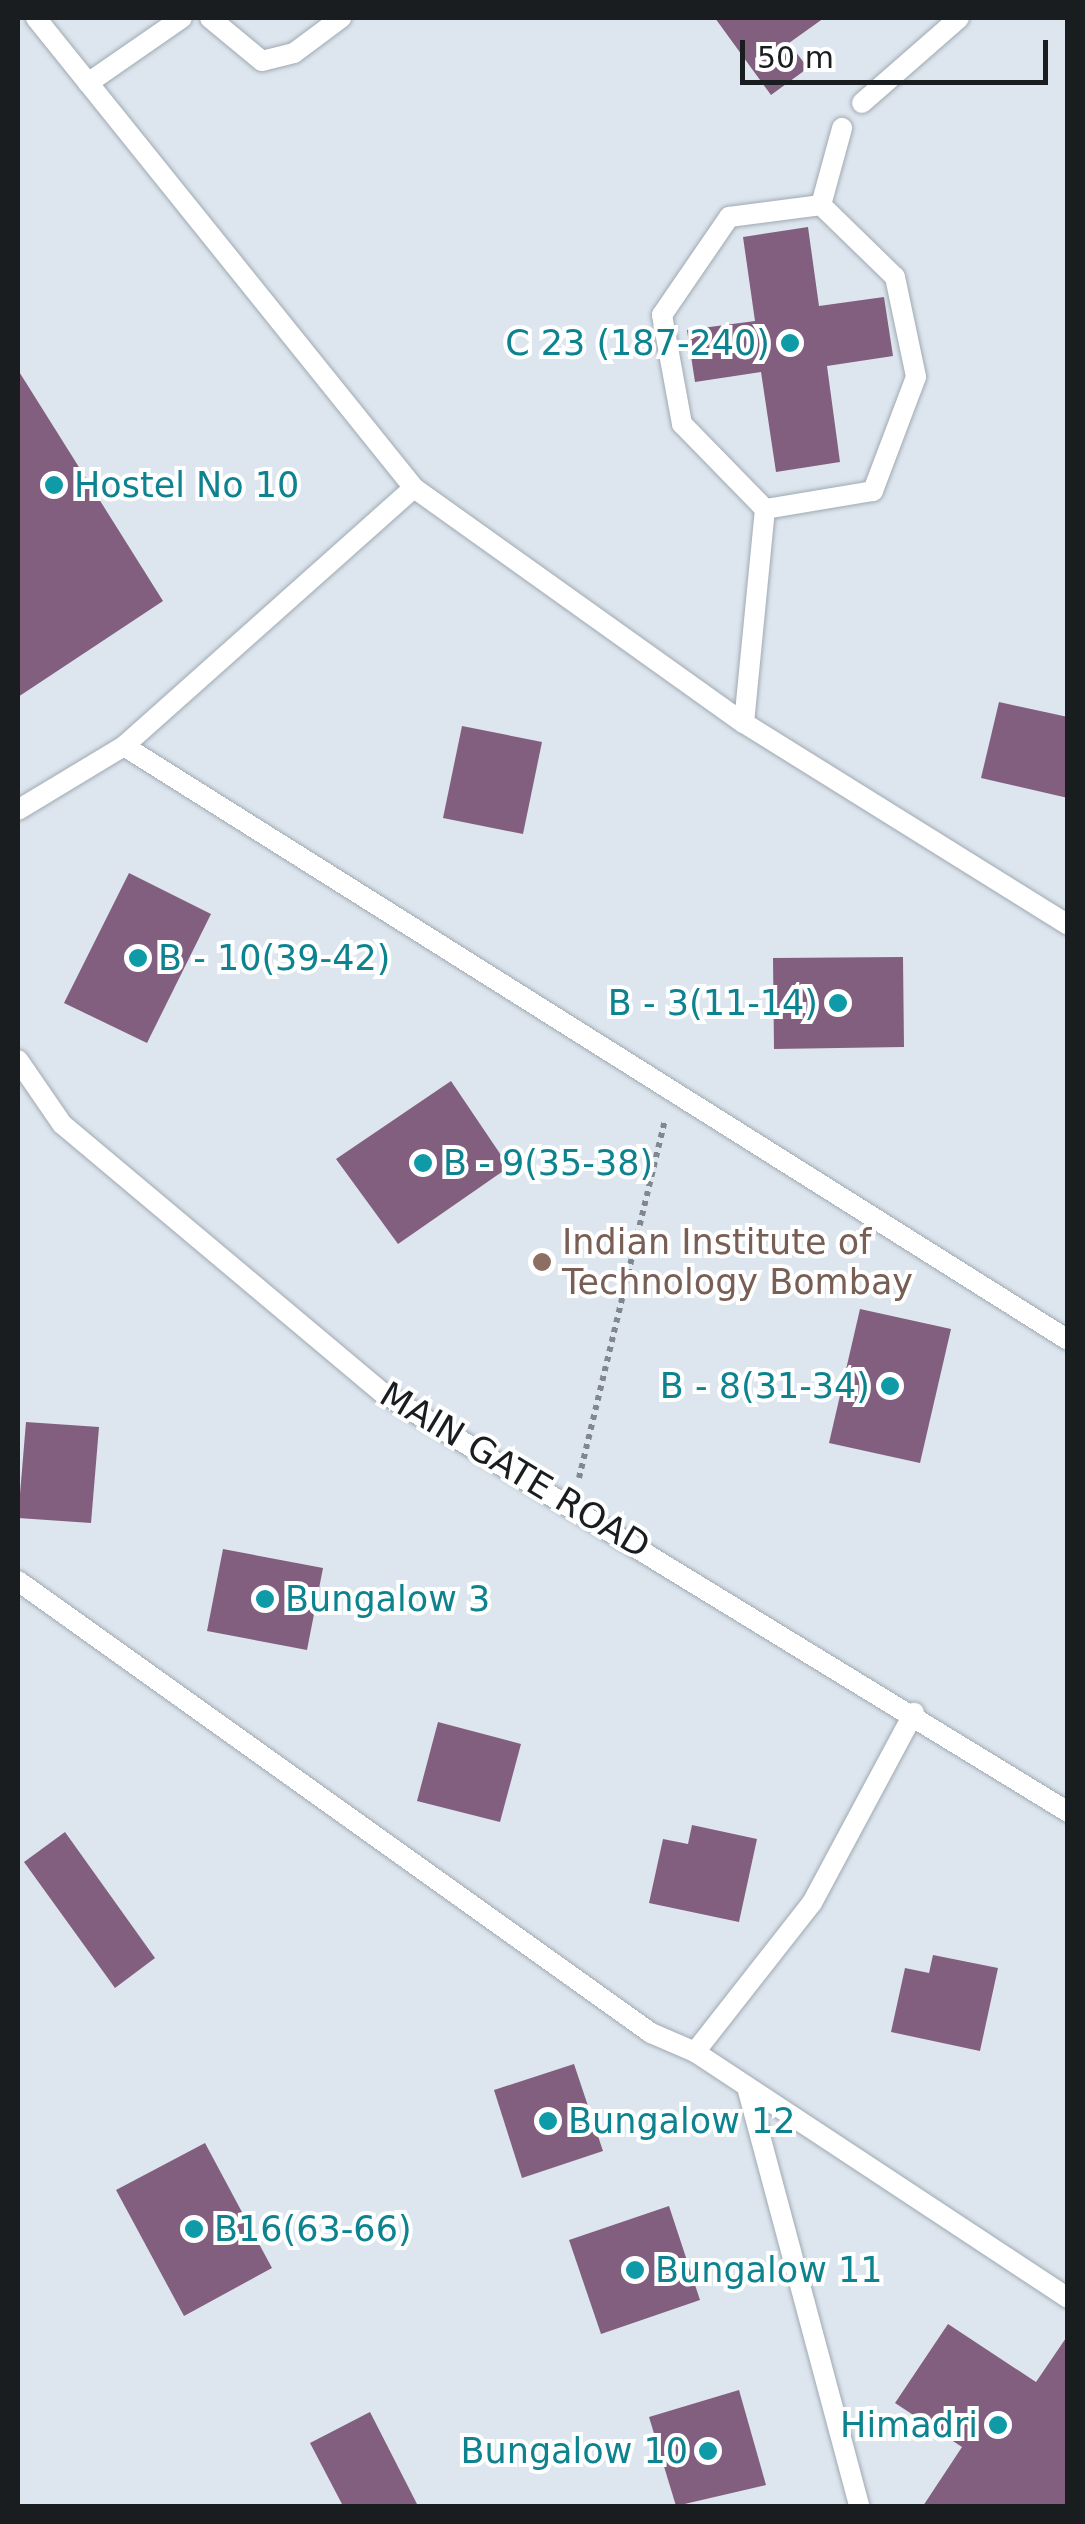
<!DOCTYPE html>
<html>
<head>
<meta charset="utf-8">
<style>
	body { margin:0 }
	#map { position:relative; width:1085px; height:2524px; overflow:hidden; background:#dde6ef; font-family:"DejaVu Sans",sans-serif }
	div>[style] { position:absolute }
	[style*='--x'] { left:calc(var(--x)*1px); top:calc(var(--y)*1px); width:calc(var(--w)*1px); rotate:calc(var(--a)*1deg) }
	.building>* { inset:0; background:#835f7f }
	.path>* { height:6px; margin-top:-3px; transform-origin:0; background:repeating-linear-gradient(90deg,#81878e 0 5px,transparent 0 10px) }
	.roads { filter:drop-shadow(0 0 2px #a0a9b1) drop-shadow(0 0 2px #a0a9b1) }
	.service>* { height:20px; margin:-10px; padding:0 10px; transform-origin:10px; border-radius:10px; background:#fff }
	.dots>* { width:28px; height:28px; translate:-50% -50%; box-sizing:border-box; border:5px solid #fff; border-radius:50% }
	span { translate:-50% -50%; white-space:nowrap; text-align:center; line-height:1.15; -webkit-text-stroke:8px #fff; paint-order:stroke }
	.culture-label { font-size:35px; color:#0d838f }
	.right { translate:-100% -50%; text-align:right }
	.left { translate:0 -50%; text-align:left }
	.education-label { font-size:35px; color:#785e54 }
	.street-label { font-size:35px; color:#191d20 }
	.frame { position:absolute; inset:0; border:20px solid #191d20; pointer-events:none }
	.scale { position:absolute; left:740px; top:40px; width:308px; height:45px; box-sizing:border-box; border:5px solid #191d20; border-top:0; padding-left:12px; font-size:30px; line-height:35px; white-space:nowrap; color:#191d20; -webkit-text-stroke:8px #fff; paint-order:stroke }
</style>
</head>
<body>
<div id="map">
	<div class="building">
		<div style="clip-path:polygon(715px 18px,824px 18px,789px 43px,808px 68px,771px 95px)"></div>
		<div style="clip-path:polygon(808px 227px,819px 306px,884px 297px,893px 356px,827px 366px,840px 462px,776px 472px,761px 372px,695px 382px,687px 330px,755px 321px,743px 237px)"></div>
		<div style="clip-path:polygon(18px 370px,163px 601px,18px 697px)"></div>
		<div style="clip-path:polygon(999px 702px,1068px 717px,1068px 798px,981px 778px)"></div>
		<div style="clip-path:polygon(462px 726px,542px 742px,523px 834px,443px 818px)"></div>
		<div style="clip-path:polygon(129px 873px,211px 914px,147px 1043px,64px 1003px)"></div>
		<div style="clip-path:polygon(903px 957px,904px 1047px,774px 1049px,773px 958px)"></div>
		<div style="clip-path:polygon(451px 1081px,509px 1167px,398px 1244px,336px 1159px)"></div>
		<div style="clip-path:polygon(860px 1309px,951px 1329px,920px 1463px,829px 1443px)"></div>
		<div style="clip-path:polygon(26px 1422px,99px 1427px,91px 1523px,18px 1518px)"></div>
		<div style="clip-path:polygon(223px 1549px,323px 1568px,307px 1650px,207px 1631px)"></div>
		<div style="clip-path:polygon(438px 1722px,521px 1744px,500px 1822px,417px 1801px)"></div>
		<div style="clip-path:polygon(692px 1825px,757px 1839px,739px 1922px,649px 1903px,663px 1839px,688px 1844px)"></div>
		<div style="clip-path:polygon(65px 1832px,155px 1958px,115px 1988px,24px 1862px)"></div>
		<div style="clip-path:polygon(933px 1955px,998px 1968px,980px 2051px,891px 2032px,905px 1968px,929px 1973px)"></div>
		<div style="clip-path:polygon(574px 2064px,603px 2151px,522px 2178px,494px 2090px)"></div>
		<div style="clip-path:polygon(205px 2143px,272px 2268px,184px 2316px,116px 2190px)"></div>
		<div style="clip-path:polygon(669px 2206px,700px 2300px,601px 2334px,569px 2240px)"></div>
		<div style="clip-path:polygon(948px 2324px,1036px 2382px,1068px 2335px,1068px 2506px,923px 2506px,962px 2447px,895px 2403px)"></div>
		<div style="clip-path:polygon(739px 2390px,766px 2485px,676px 2506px,649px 2417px)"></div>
		<div style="clip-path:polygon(370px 2412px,418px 2506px,343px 2506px,310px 2443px)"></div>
	</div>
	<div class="path">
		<div style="--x:579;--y:1478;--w:367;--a:-76.5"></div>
	</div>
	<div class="roads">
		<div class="service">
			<div style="--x:36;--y:18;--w:603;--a:51.19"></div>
			<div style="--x:414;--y:488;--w:405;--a:35.5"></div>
			<div style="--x:744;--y:723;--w:382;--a:31.9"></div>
			<div style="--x:210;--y:18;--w:67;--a:39.6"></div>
			<div style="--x:262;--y:61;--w:33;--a:-14"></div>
			<div style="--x:294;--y:53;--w:59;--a:-36.7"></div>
			<div style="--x:88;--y:83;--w:114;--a:-34.7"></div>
			<div style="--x:862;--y:103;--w:129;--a:-41.2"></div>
			<div style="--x:821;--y:205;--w:103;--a:44.2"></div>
			<div style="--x:895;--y:277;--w:102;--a:78.1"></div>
			<div style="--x:916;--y:377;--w:122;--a:110.7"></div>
			<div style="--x:873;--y:491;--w:109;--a:170.5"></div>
			<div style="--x:765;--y:509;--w:119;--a:-134.3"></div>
			<div style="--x:682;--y:424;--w:111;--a:-100.4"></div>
			<div style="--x:662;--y:315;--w:119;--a:-55.6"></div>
			<div style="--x:729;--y:217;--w:93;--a:-7.4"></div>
			<div style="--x:821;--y:205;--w:80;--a:-74.7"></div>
			<div style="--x:744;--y:723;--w:215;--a:-84.4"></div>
			<div style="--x:124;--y:746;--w:1115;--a:32.18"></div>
			<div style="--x:18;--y:810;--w:124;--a:-31.1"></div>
			<div style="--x:124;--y:746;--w:388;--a:-41.7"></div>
			<div style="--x:18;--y:1060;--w:78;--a:55.5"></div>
			<div style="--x:62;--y:1124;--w:419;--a:40"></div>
			<div style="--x:383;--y:1393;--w:803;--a:31.45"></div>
			<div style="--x:18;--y:1581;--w:778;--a:35.53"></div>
			<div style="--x:651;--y:2033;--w:48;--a:23.4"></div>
			<div style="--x:695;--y:2052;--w:447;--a:33.4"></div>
			<div style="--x:695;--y:2052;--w:189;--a:-51.9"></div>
			<div style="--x:812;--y:1903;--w:216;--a:-61.8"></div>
			<div style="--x:747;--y:2087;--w:434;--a:75"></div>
		</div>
	</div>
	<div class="dots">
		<div style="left:790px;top:343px;background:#0f9aa8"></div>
		<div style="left:54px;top:485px;background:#0f9aa8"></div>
		<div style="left:138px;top:958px;background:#0f9aa8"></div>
		<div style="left:838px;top:1003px;background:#0f9aa8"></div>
		<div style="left:423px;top:1163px;background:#0f9aa8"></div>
		<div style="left:542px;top:1262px;background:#8d6e63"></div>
		<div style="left:890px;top:1386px;background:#0f9aa8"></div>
		<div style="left:265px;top:1599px;background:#0f9aa8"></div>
		<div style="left:548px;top:2121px;background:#0f9aa8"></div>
		<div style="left:194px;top:2229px;background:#0f9aa8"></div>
		<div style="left:635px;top:2270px;background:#0f9aa8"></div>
		<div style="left:998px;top:2425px;background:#0f9aa8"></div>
		<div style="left:708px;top:2451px;background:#0f9aa8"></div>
	</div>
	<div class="culture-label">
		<span class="right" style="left:770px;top:343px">C 23 (187-240)</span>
		<span class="left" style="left:74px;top:485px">Hostel No 10</span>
		<span class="left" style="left:158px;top:958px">B - 10(39-42)</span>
		<span class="right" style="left:818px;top:1003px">B - 3(11-14)</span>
		<span class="left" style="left:443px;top:1163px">B - 9(35-38)</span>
		<span class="right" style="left:870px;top:1386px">B - 8(31-34)</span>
		<span class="left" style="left:285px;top:1599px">Bungalow 3</span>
		<span class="left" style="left:568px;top:2121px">Bungalow 12</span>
		<span class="left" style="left:214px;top:2229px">B16(63-66)</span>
		<span class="left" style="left:655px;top:2270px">Bungalow 11</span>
		<span class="right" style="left:978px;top:2425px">Himadri</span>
		<span class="right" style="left:688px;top:2451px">Bungalow 10</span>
	</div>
	<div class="education-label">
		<span class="left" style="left:562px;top:1262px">Indian Institute of<br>Technology Bombay</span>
	</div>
	<div class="street-label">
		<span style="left:515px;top:1470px;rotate:31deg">MAIN GATE ROAD</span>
	</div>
	<div class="frame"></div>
	<div class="scale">50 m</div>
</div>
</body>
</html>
